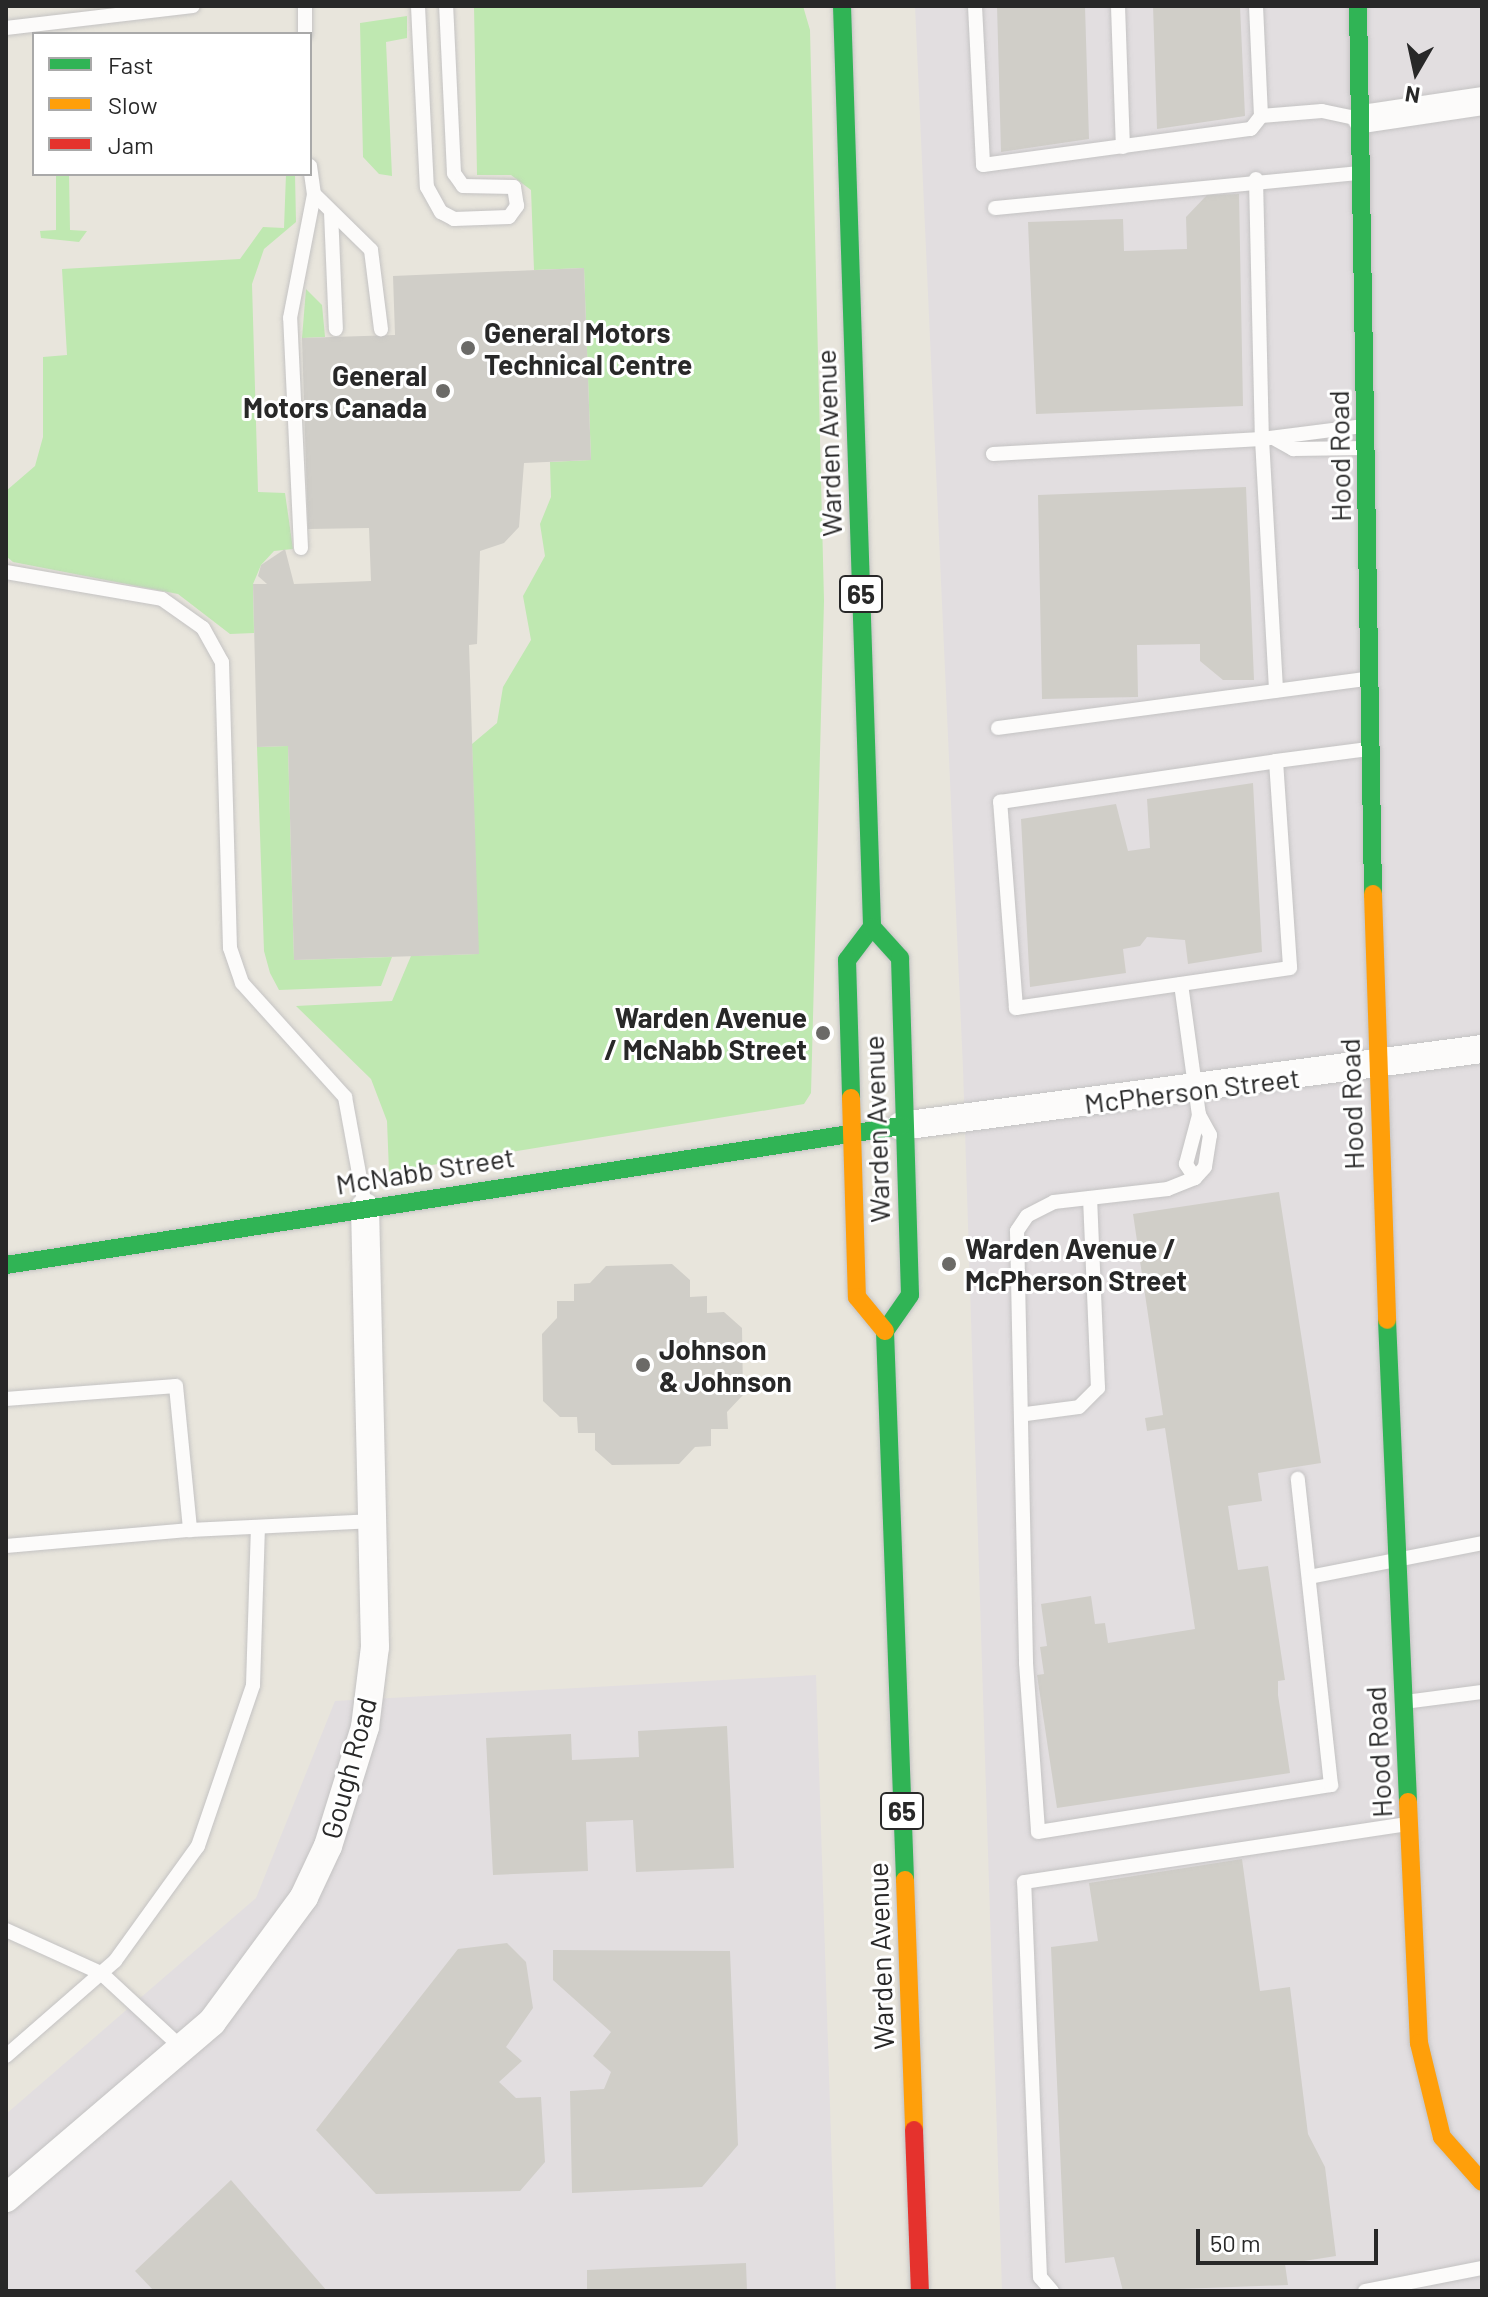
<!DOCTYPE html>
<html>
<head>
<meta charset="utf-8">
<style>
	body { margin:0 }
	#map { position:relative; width:1488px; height:2297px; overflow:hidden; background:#e8e5dc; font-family:Barlow,sans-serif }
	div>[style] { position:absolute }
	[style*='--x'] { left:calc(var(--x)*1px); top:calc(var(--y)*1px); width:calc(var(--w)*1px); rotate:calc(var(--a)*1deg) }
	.industrial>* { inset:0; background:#e2dee0 }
	.green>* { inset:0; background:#bfe8b1 }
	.building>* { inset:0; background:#d0cec8 }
	.roads { filter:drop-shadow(0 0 2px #c4c3c3) drop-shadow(0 0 2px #c4c3c3) }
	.lane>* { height:14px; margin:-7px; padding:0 7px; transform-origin:7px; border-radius:7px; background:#fcfbfa }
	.street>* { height:28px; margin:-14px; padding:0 14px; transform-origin:14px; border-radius:14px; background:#fcfbfa }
	.fast>* { height:18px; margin:-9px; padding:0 9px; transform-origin:9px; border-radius:9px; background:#30b455 }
	.slow>* { height:18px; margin:-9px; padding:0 9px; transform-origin:9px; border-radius:9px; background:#ff9f0a }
	.jam>* { height:18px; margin:-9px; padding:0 9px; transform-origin:9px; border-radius:9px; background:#e5322d }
	.dots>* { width:22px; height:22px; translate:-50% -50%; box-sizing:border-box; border:4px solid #fff; border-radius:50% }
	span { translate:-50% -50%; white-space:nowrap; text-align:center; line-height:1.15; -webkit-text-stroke:6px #fff; paint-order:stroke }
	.shield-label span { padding:2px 6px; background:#fff; border:2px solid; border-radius:6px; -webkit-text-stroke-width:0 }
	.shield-label { font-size:26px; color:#282828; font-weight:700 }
	.poi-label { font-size:28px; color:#282828; font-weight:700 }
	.left { translate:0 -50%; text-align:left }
	.right { translate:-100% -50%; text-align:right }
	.street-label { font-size:28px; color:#282828 }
	.frame { position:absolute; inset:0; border:8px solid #282828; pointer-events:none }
	.legend { position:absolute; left:32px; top:32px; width:280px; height:144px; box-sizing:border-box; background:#fff; border:2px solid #a9a9a9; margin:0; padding:10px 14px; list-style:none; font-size:24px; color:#282828 }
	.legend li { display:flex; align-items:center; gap:16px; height:40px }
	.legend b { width:40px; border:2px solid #a9a9a9 }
	.north { position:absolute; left:1376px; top:32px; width:80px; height:80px; -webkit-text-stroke:6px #fff; paint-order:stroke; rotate:189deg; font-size:22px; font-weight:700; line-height:32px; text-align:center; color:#282828 }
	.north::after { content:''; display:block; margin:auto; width:28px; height:36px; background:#282828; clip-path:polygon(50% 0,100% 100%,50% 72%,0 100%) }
	.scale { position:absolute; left:1196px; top:2229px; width:182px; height:36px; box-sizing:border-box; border:4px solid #282828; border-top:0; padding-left:10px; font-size:24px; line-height:28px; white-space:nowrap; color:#282828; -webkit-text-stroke:6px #fff; paint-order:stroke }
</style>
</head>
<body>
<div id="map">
	<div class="industrial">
		<div style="clip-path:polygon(915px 6px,1482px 6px,1482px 2291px,1002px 2291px,963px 1068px)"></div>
		<div style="clip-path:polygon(816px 1675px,836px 2291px,6px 2291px,6px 2114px,256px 1898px,335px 1701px)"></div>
	</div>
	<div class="green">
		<div style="clip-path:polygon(474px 6px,803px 6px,810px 30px,824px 601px,811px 1093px,804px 1104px,389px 1172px,387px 1121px,371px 1079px,296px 1006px,392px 1001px,411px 956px,478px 954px,472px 744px,497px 723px,503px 687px,531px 640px,523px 596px,545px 556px,540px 524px,551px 497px,550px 462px,591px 460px,584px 268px,534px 270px,531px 190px,511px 175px,477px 175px)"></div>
		<div style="clip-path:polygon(407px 16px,407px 38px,386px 42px,392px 176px,379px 174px,363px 157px,360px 23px)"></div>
		<div style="clip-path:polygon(56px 174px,69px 174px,70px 230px,87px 231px,79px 242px,41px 238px,40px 231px,56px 230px)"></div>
		<div style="clip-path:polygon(286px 174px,295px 174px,296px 222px,264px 249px,252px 284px,258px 492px,285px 493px,293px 549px,274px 551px,261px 565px,253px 584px,254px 633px,230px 634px,178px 594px,13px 562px,6px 556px,6px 491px,35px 466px,43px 437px,43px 357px,67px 355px,62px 269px,240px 259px,263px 227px,284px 228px)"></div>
		<div style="clip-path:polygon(306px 289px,322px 305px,325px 337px,302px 338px)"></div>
		<div style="clip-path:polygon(288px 746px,294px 960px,392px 957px,381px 986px,279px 990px,270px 973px,264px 951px,257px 747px)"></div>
	</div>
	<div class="building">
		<div style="clip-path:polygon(997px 6px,1085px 6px,1089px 139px,1001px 152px)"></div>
		<div style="clip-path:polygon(1153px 6px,1240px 6px,1245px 116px,1157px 129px)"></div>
		<div style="clip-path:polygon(1239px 194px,1243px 406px,1036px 414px,1028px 222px,1123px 219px,1124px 251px,1187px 249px,1186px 217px,1207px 195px)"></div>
		<div style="clip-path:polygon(584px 268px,591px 460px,524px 463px,519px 527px,504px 543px,480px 551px,477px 644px,469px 645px,479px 954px,294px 960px,288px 746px,257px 747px,253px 584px,267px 584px,258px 576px,261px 565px,285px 549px,294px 584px,371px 581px,369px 528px,308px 529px,302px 338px,395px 335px,393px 276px)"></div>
		<div style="clip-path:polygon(1246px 487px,1254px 680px,1223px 680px,1200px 661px,1200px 644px,1137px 645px,1138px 697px,1042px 699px,1038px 495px)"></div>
		<div style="clip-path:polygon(1253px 783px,1262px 952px,1188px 964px,1185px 940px,1147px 937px,1140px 946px,1123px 949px,1126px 973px,1030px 987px,1021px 819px,1116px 804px,1128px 851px,1150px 848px,1147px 799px)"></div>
		<div style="clip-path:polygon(1279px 1192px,1321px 1463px,1258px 1473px,1262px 1501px,1228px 1506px,1238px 1570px,1268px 1566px,1285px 1680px,1278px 1681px,1278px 1695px,1290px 1773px,1057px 1808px,1037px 1675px,1044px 1674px,1040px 1647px,1047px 1646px,1041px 1604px,1091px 1596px,1095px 1624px,1105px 1623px,1108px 1643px,1195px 1629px,1165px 1428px,1147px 1431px,1145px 1418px,1163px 1415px,1133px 1214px)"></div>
		<div style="clip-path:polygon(672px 1264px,690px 1280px,690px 1297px,707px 1296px,707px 1313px,724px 1312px,742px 1328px,743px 1395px,727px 1412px,728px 1429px,711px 1429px,711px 1446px,695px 1447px,679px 1464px,612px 1465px,595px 1450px,595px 1433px,578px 1433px,577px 1417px,560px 1417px,543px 1401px,542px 1334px,557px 1318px,557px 1301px,574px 1301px,574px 1284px,590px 1283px,606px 1266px)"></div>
		<div style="clip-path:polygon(727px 1726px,734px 1868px,636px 1872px,633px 1820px,586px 1822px,588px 1871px,493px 1875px,486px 1738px,571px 1734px,572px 1760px,639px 1757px,638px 1731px)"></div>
		<div style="clip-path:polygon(1242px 1859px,1260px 1991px,1290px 1987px,1308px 2134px,1325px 2167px,1336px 2256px,1285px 2264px,1288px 2285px,1123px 2291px,1114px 2257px,1065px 2263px,1051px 1947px,1098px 1941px,1089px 1883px)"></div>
		<div style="clip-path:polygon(507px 1943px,526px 1962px,533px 2008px,506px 2047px,522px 2061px,499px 2082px,516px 2098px,541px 2097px,545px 2162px,520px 2191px,376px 2194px,316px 2130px,458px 1949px)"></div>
		<div style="clip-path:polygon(553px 1950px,730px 1951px,738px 2145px,702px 2187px,572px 2193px,570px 2091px,604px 2089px,611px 2072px,593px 2056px,611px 2032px,553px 1980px)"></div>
		<div style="clip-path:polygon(231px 2180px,327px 2291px,154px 2291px,135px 2271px)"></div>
		<div style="clip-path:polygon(746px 2263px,747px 2291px,587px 2291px,587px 2270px)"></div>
	</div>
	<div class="roads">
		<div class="lane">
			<div style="--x:305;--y:6;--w:28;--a:90"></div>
			<div style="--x:418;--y:6;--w:181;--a:87.2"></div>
			<div style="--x:427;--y:187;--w:29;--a:61"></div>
			<div style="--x:441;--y:212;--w:15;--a:28"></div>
			<div style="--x:454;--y:219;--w:55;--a:-2.1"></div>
			<div style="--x:509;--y:217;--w:14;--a:-54"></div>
			<div style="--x:517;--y:206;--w:19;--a:-99"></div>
			<div style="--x:514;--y:187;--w:51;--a:-178.9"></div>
			<div style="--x:463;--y:186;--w:16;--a:-125"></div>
			<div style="--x:454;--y:173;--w:167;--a:-92.7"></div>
			<div style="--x:975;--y:6;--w:159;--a:87.1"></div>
			<div style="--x:983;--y:165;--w:270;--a:-7.7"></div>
			<div style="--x:1251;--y:129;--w:16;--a:-52"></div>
			<div style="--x:1261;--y:116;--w:110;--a:-92.6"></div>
			<div style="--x:1118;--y:6;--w:141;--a:88"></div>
			<div style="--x:6;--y:28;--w:188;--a:-6.7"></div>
			<div style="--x:1261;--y:116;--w:61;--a:-4.7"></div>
			<div style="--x:1322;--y:111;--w:38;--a:12"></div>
			<div style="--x:310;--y:166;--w:28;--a:82"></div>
			<div style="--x:314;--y:194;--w:80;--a:44.5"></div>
			<div style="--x:371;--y:250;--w:80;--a:82.8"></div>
			<div style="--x:1256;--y:179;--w:260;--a:88.7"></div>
			<div style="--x:1262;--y:439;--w:103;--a:-7.3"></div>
			<div style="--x:995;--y:208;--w:365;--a:-5.5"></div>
			<div style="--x:331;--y:212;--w:117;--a:87.6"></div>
			<div style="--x:1275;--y:439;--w:21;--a:29"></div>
			<div style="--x:1293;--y:449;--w:71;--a:-0.8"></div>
			<div style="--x:993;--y:454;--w:269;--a:-3.2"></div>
			<div style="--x:1262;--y:439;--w:252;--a:86.8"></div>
			<div style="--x:301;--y:548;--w:230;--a:-92.7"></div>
			<div style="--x:290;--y:318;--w:126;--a:-79"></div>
			<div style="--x:6;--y:572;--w:158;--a:9.8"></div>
			<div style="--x:162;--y:599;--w:50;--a:35.3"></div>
			<div style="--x:203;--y:628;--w:39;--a:61"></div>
			<div style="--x:222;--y:662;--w:286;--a:88.4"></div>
			<div style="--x:230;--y:948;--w:37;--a:71"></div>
			<div style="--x:242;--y:983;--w:154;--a:47.9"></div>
			<div style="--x:345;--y:1097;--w:111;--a:79.6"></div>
			<div style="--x:998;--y:728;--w:371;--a:-7.6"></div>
			<div style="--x:1276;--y:761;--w:207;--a:86.1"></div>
			<div style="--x:1290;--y:968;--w:277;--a:171.7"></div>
			<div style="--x:1016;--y:1008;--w:207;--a:-94.4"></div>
			<div style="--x:1000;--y:802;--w:279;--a:-8.4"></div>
			<div style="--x:1276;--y:761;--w:93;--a:-7.4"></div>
			<div style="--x:1181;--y:984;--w:132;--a:82.2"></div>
			<div style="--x:1199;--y:1115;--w:23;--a:61"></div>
			<div style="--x:1210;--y:1135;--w:32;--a:99"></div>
			<div style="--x:1205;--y:1167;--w:15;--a:132"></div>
			<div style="--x:1195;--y:1178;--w:17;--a:-123"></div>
			<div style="--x:1186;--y:1164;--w:51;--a:-75.1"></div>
			<div style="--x:1195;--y:1178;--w:29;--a:158"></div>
			<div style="--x:1168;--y:1189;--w:115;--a:173.5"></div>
			<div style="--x:1054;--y:1202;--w:30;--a:153"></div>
			<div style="--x:1027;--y:1216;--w:18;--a:124"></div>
			<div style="--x:1017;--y:1231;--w:432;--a:88.8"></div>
			<div style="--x:1026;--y:1663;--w:169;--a:85.9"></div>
			<div style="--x:1038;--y:1832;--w:297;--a:-9.1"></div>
			<div style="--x:1331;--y:1785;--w:308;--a:-96.2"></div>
			<div style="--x:6;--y:1399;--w:170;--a:-4.4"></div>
			<div style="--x:176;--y:1386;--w:145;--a:84.4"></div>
			<div style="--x:190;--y:1530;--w:185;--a:-2.8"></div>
			<div style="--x:1026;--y:1414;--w:53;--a:-7.5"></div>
			<div style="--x:1079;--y:1407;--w:27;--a:-45"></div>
			<div style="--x:1098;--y:1388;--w:190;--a:-92.4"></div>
			<div style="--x:6;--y:1546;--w:185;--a:-5"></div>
			<div style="--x:1309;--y:1577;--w:176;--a:-11.1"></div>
			<div style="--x:1405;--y:1702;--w:78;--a:-7.4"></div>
			<div style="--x:6;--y:1930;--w:104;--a:24.4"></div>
			<div style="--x:101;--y:1973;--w:112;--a:42.8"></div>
			<div style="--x:6;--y:2056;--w:145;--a:-41.1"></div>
			<div style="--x:115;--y:1961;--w:142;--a:-54.2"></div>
			<div style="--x:198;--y:1846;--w:170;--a:-71.1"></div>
			<div style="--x:253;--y:1685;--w:158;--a:-88.2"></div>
			<div style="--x:1052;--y:2291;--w:18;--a:-131"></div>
			<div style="--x:1040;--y:2277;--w:395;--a:-92.3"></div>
			<div style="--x:1024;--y:1882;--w:389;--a:-8.6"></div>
			<div style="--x:1365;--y:2291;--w:119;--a:-11.1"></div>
		</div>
		<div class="street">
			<div style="--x:1362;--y:119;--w:121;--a:-8.5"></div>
			<div style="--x:901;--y:1126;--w:586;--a:-7.55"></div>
			<div style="--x:6;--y:2198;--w:271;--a:-40.5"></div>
			<div style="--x:212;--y:2022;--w:155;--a:-53.6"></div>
			<div style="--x:304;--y:1897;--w:56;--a:-64.8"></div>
			<div style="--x:328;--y:1846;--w:125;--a:-72.7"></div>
			<div style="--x:365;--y:1727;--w:81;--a:-82.9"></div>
			<div style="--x:375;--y:1647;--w:440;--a:-91.3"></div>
		</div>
		<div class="fast">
			<div style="--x:842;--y:6;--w:921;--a:88.13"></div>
			<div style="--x:872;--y:927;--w:41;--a:127.1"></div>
			<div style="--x:847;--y:960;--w:138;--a:88.3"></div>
			<div style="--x:1358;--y:6;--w:888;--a:89.03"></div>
			<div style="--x:872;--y:927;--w:42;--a:47.9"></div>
			<div style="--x:900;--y:958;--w:337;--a:88.3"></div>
			<div style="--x:910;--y:1295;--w:44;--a:124.8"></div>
			<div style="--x:885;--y:1331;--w:549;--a:87.91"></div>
			<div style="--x:6;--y:1265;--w:906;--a:-8.83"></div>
			<div style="--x:1387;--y:1320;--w:482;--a:87.5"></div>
		</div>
		<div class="slow">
			<div style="--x:1373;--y:894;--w:426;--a:88.1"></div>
			<div style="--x:851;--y:1098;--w:199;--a:88.3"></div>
			<div style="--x:857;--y:1297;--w:44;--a:50.5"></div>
			<div style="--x:1408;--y:1802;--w:241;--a:87.4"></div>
			<div style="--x:1419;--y:2043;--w:97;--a:76.3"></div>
			<div style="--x:1442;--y:2137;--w:60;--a:48.4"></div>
			<div style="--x:905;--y:1880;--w:250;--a:87.9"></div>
		</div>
		<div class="jam">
			<div style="--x:914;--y:2130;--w:161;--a:87.9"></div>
		</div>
	</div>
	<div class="dots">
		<div style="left:468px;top:348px;background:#6b6a67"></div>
		<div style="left:443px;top:391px;background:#6b6a67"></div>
		<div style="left:823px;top:1033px;background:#6b6a67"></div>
		<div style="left:949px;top:1264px;background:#6b6a67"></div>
		<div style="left:643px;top:1365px;background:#6b6a67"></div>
	</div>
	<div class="shield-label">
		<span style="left:861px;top:594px">65</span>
		<span style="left:902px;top:1811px">65</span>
	</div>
	<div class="poi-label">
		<span class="left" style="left:484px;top:348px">General Motors<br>Technical Centre</span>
		<span class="right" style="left:427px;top:391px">General<br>Motors Canada</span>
		<span class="right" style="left:807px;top:1033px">Warden Avenue<br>/ McNabb Street</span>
		<span class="left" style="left:965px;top:1264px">Warden Avenue /<br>McPherson Street</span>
		<span class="left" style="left:659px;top:1365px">Johnson<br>&amp; Johnson</span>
	</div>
	<div class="street-label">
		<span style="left:828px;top:443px;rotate:-92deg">Warden Avenue</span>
		<span style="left:1339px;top:456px;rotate:-91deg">Hood Road</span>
		<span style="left:1192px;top:1090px;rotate:-7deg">McPherson Street</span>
		<span style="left:1351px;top:1104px;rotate:-92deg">Hood Road</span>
		<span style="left:876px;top:1129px;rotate:-92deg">Warden Avenue</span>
		<span style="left:425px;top:1170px;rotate:-9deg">McNabb Street</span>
		<span style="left:1378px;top:1752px;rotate:-93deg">Hood Road</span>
		<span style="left:348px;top:1768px;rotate:-75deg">Gough Road</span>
		<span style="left:880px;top:1956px;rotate:-92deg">Warden Avenue</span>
	</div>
	<div class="frame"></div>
	<ul class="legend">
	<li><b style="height:10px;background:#30b455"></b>Fast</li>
	<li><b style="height:10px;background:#ff9f0a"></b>Slow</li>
	<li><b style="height:10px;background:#e5322d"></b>Jam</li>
	</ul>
	<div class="north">N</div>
	<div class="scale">50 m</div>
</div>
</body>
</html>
